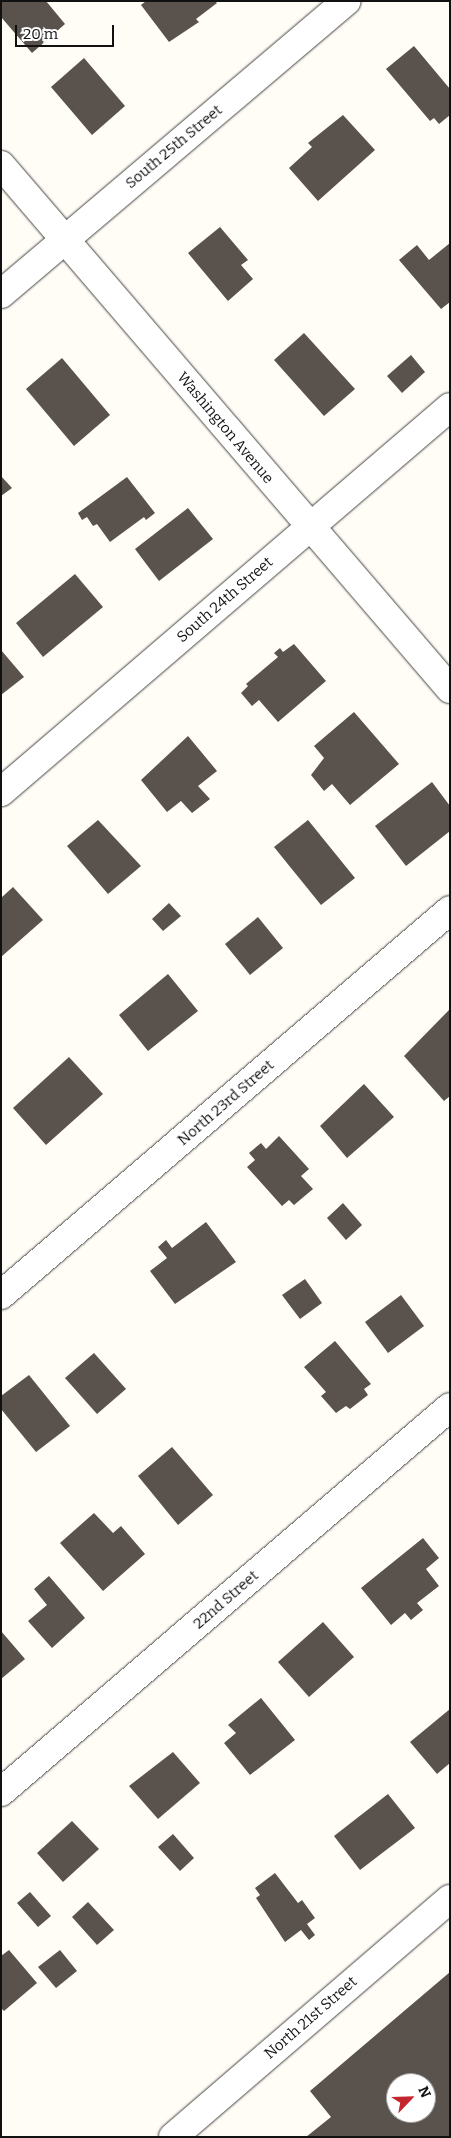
<!DOCTYPE html>
<html>
<head>
<meta charset="utf-8">
<style>
	body { margin:0 }
	#map { position:relative; width:451px; height:2138px; overflow:hidden; background:#fffdf5; font-family:Bitter,serif }
	div>[style] { position:absolute }
	[style*='--x'] { left:calc(var(--x)*1px); top:calc(var(--y)*1px); width:calc(var(--w)*1px); rotate:calc(var(--a)*1deg) }
	.building>* { inset:0; background:#5a524d }
	.roads { filter:drop-shadow(0 0 1px #444) drop-shadow(0 0 1px #444) }
	.street>* { height:28px; margin:-14px; padding:0 14px; transform-origin:14px; border-radius:14px; background:#fff }
	span { translate:-50% -50%; white-space:nowrap; text-align:center; line-height:1.15; -webkit-text-stroke:5px #fff; paint-order:stroke }
	.street-label { font-size:15px; color:#111 }
	.frame { position:absolute; inset:0; border:2px solid #111; pointer-events:none }
	.north { position:absolute; left:386px; top:2073px; width:50px; height:50px; box-sizing:border-box; background:#fff; border:1px solid #a0a0a0; border-radius:50%; rotate:66deg; font-size:14px; font-weight:700; line-height:20px; text-align:center; color:#111 }
	.north::after { content:''; display:block; margin:auto; width:18px; height:22px; background:#c4262e; clip-path:polygon(50% 0,100% 100%,50% 72%,0 100%) }
	.scale { position:absolute; left:15px; top:25px; width:99px; height:22px; box-sizing:border-box; border:2px solid #111; border-top:0; padding-left:6px; font-size:15px; line-height:18px; white-space:nowrap; color:#111; -webkit-text-stroke:4px #fff; paint-order:stroke }
</style>
</head>
<body>
<div id="map">
	<div class="building">
		<div style="clip-path:polygon(1px 1px,46px 1px,65px 24px,32px 53px,1px 17px)"></div>
		<div style="clip-path:polygon(146px 1px,215px 1px,217px 3px,196px 19px,199px 22px,169px 42px,141px 5px)"></div>
		<div style="clip-path:polygon(414px 46px,450px 89px,450px 115px,439px 124px,434px 118px,430px 121px,386px 69px)"></div>
		<div style="clip-path:polygon(84px 58px,125px 106px,92px 135px,51px 87px)"></div>
		<div style="clip-path:polygon(343px 115px,375px 150px,318px 201px,289px 168px,312px 147px,308px 143px)"></div>
		<div style="clip-path:polygon(220px 227px,248px 260px,241px 265px,253px 279px,228px 301px,188px 253px)"></div>
		<div style="clip-path:polygon(450px 243px,450px 302px,441px 309px,399px 260px,417px 245px,429px 260px)"></div>
		<div style="clip-path:polygon(304px 333px,355px 389px,324px 416px,274px 360px)"></div>
		<div style="clip-path:polygon(411px 355px,425px 372px,402px 393px,387px 376px)"></div>
		<div style="clip-path:polygon(62px 358px,110px 415px,74px 446px,26px 389px)"></div>
		<div style="clip-path:polygon(1px 476px,12px 488px,1px 496px)"></div>
		<div style="clip-path:polygon(127px 477px,155px 513px,146px 520px,144px 517px,110px 542px,97px 524px,93px 526px,87px 517px,82px 520px,78px 513px)"></div>
		<div style="clip-path:polygon(188px 508px,213px 539px,159px 581px,135px 549px)"></div>
		<div style="clip-path:polygon(75px 574px,103px 607px,43px 657px,16px 623px)"></div>
		<div style="clip-path:polygon(294px 644px,326px 681px,278px 722px,259px 700px,252px 706px,241px 693px,248px 686px,246px 684px,278px 657px,274px 653px,280px 648px,283px 652px)"></div>
		<div style="clip-path:polygon(1px 650px,24px 677px,1px 695px)"></div>
		<div style="clip-path:polygon(354px 712px,399px 764px,350px 805px,332px 784px,324px 791px,311px 775px,324px 758px,314px 746px)"></div>
		<div style="clip-path:polygon(188px 736px,217px 771px,198px 786px,210px 799px,192px 813px,181px 801px,167px 812px,141px 780px)"></div>
		<div style="clip-path:polygon(432px 782px,450px 806px,450px 831px,406px 866px,375px 826px)"></div>
		<div style="clip-path:polygon(98px 820px,141px 866px,108px 894px,67px 846px)"></div>
		<div style="clip-path:polygon(308px 820px,355px 878px,321px 905px,274px 847px)"></div>
		<div style="clip-path:polygon(13px 887px,43px 920px,1px 957px,1px 898px)"></div>
		<div style="clip-path:polygon(169px 903px,181px 916px,163px 931px,152px 919px)"></div>
		<div style="clip-path:polygon(258px 917px,283px 948px,250px 975px,225px 944px)"></div>
		<div style="clip-path:polygon(168px 974px,198px 1011px,148px 1051px,119px 1015px)"></div>
		<div style="clip-path:polygon(450px 1009px,450px 1096px,444px 1101px,404px 1056px)"></div>
		<div style="clip-path:polygon(69px 1057px,103px 1094px,46px 1145px,13px 1108px)"></div>
		<div style="clip-path:polygon(364px 1084px,394px 1117px,347px 1158px,320px 1126px)"></div>
		<div style="clip-path:polygon(279px 1136px,309px 1169px,301px 1176px,313px 1189px,294px 1205px,289px 1200px,282px 1206px,247px 1167px,255px 1160px,249px 1153px,261px 1143px,266px 1149px)"></div>
		<div style="clip-path:polygon(343px 1203px,362px 1225px,346px 1240px,327px 1218px)"></div>
		<div style="clip-path:polygon(206px 1222px,236px 1262px,175px 1304px,150px 1271px,167px 1258px,158px 1247px,166px 1240px,172px 1248px)"></div>
		<div style="clip-path:polygon(305px 1279px,322px 1303px,300px 1319px,282px 1295px)"></div>
		<div style="clip-path:polygon(401px 1295px,424px 1326px,388px 1353px,365px 1322px)"></div>
		<div style="clip-path:polygon(335px 1341px,371px 1384px,364px 1389px,368px 1395px,350px 1409px,346px 1406px,336px 1413px,321px 1396px,326px 1392px,304px 1367px)"></div>
		<div style="clip-path:polygon(94px 1353px,126px 1389px,97px 1414px,65px 1378px)"></div>
		<div style="clip-path:polygon(29px 1375px,70px 1426px,36px 1452px,1px 1409px,1px 1396px)"></div>
		<div style="clip-path:polygon(172px 1447px,213px 1495px,178px 1525px,138px 1476px)"></div>
		<div style="clip-path:polygon(94px 1513px,113px 1533px,121px 1526px,145px 1554px,103px 1591px,60px 1543px)"></div>
		<div style="clip-path:polygon(423px 1538px,439px 1558px,426px 1569px,439px 1586px,417px 1603px,423px 1610px,411px 1620px,405px 1613px,391px 1625px,361px 1588px)"></div>
		<div style="clip-path:polygon(49px 1576px,85px 1618px,52px 1648px,28px 1621px,47px 1605px,34px 1589px)"></div>
		<div style="clip-path:polygon(323px 1622px,354px 1657px,309px 1697px,278px 1662px)"></div>
		<div style="clip-path:polygon(1px 1631px,25px 1659px,1px 1679px)"></div>
		<div style="clip-path:polygon(261px 1698px,295px 1740px,250px 1775px,224px 1743px,236px 1733px,228px 1725px)"></div>
		<div style="clip-path:polygon(450px 1709px,450px 1763px,437px 1774px,410px 1742px)"></div>
		<div style="clip-path:polygon(173px 1752px,200px 1783px,158px 1819px,129px 1786px)"></div>
		<div style="clip-path:polygon(388px 1794px,415px 1828px,360px 1870px,334px 1836px)"></div>
		<div style="clip-path:polygon(72px 1821px,99px 1849px,63px 1882px,37px 1853px)"></div>
		<div style="clip-path:polygon(173px 1834px,194px 1858px,180px 1871px,158px 1847px)"></div>
		<div style="clip-path:polygon(275px 1873px,298px 1903px,302px 1900px,315px 1918px,307px 1924px,315px 1935px,309px 1940px,301px 1930px,285px 1942px,256px 1898px,260px 1895px,255px 1888px)"></div>
		<div style="clip-path:polygon(30px 1892px,51px 1916px,38px 1927px,17px 1903px)"></div>
		<div style="clip-path:polygon(88px 1902px,114px 1930px,97px 1945px,72px 1917px)"></div>
		<div style="clip-path:polygon(9px 1950px,37px 1983px,4px 2011px,1px 2008px,1px 1956px)"></div>
		<div style="clip-path:polygon(60px 1950px,77px 1971px,56px 1988px,38px 1967px)"></div>
		<div style="clip-path:polygon(evenodd,450px 1972px,450px 2137px,306px 2137px,331px 2117px,310px 2091px,450px 1972px,396px 2083px,426px 2083px,426px 2113px,396px 2113px,396px 2083px)"></div>
	</div>
	<div class="roads">
		<div class="street">
			<div style="--x:1;--y:165;--w:690;--a:49.41"></div>
			<div style="--x:1;--y:294;--w:453;--a:-40.3"></div>
			<div style="--x:1;--y:792;--w:591;--a:-40.61"></div>
			<div style="--x:1;--y:1295;--w:591;--a:-40.61"></div>
			<div style="--x:1;--y:1792;--w:591;--a:-40.61"></div>
			<div style="--x:173;--y:2137;--w:365;--a:-40.7"></div>
		</div>
	</div>
	<div class="street-label">
		<span style="left:174px;top:147px;rotate:-40deg">South 25th Street</span>
		<span style="left:225px;top:428px;rotate:50deg">Washington Avenue</span>
		<span style="left:225px;top:600px;rotate:-41deg">South 24th Street</span>
		<span style="left:226px;top:1103px;rotate:-41deg">North 23rd Street</span>
		<span style="left:226px;top:1600px;rotate:-41deg">22nd Street</span>
		<span style="left:311px;top:2018px;rotate:-41deg">North 21st Street</span>
	</div>
	<div class="frame"></div>
	<div class="north">N</div>
	<div class="scale">20 m</div>
</div>
</body>
</html>
